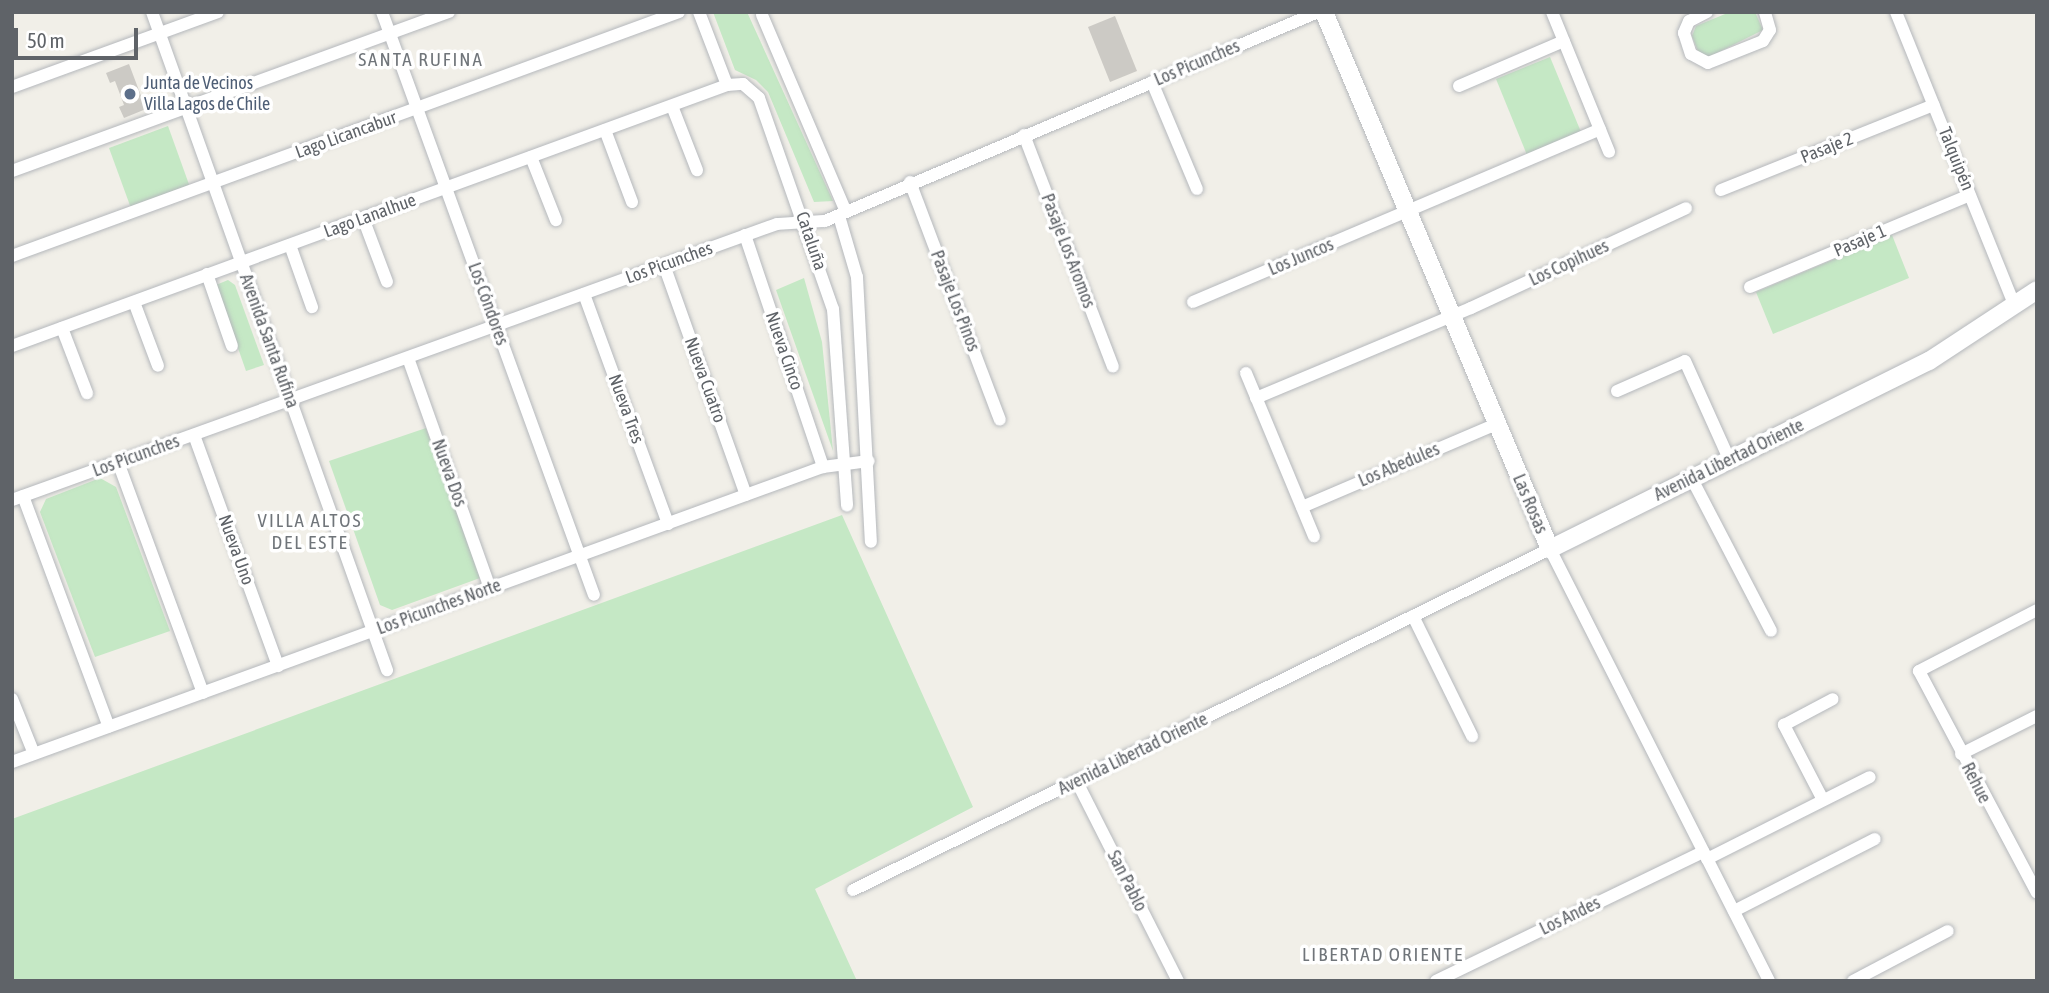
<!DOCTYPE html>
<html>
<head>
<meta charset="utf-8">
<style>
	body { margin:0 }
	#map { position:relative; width:2049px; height:993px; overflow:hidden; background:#f1efe8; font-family:"Asap Condensed",sans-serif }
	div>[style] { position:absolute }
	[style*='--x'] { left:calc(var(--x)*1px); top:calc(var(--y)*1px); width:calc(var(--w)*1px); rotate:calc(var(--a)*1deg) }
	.green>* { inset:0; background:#c5e8c5 }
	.building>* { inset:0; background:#cccac5 }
	.roads { filter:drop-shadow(0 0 2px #b5b8bc) drop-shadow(0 0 2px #b5b8bc) }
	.minor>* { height:12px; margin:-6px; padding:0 6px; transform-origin:6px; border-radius:6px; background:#fff }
	.secondary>* { height:18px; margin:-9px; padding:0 9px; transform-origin:9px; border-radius:9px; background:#fff }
	.dots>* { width:19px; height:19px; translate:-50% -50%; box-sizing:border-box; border:4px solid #fff; border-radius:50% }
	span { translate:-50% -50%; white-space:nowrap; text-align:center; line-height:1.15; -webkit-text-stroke:7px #fff; paint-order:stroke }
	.street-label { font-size:18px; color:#5f6368 }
	.service-label { font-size:18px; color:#4e5e75 }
	.left { translate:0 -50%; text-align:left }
	.neighbourhood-label { font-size:19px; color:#70757a; letter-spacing:2px }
	.frame { position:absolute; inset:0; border:14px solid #5f6368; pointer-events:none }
	.scale { position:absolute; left:14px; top:28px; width:124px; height:32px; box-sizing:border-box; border:4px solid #5f6368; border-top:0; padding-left:9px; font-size:21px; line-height:24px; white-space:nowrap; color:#5f6368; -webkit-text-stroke:5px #fff; paint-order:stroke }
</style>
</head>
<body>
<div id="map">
	<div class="green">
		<div style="clip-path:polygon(713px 12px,747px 12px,833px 201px,814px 202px,768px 92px,756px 80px,735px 70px)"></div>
		<div style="clip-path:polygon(1730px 12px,1755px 12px,1763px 30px,1709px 57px,1699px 54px,1692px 36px,1696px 26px)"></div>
		<div style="clip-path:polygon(1550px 57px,1581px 132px,1527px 155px,1496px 79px)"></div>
		<div style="clip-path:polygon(168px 126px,191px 190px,132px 211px,109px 148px)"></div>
		<div style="clip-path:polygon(1892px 235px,1909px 278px,1773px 334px,1756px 292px)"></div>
		<div style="clip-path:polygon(804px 278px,822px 342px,833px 451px,776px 290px)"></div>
		<div style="clip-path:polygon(228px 280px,235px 285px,264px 365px,246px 371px,216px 285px)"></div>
		<div style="clip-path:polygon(426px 428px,480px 578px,392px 610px,380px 605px,329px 461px)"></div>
		<div style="clip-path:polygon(100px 478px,116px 487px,170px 631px,95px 657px,40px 512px,46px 499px)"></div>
		<div style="clip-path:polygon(842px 515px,973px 807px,815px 889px,857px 981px,12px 981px,12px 819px)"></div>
	</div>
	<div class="building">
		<div style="clip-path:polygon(1115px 16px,1137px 71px,1110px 82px,1088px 27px)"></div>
		<div style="clip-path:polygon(129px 64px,146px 109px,124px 118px,119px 107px,124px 105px,115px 81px,110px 83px,106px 73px)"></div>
	</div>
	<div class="roads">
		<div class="minor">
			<div style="--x:152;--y:12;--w:699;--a:70.35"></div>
			<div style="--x:382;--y:12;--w:620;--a:70.02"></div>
			<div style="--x:699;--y:12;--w:78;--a:69"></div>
			<div style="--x:1552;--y:12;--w:151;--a:67.8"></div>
			<div style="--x:1707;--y:12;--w:20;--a:153"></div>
			<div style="--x:1689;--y:21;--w:13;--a:113"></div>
			<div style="--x:1684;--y:33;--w:22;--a:72"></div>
			<div style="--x:1691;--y:54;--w:19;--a:28"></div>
			<div style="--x:1708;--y:63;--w:59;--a:-21.8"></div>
			<div style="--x:1763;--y:41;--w:13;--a:-58"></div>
			<div style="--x:1770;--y:30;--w:19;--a:-106"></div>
			<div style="--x:1896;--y:12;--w:317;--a:68"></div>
			<div style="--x:762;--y:15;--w:212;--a:66.9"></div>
			<div style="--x:1152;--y:82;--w:116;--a:67.2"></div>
			<div style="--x:1459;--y:86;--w:114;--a:-23.2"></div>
			<div style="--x:12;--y:87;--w:219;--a:-20"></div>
			<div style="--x:672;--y:106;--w:69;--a:68.7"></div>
			<div style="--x:605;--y:130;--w:77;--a:69.4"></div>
			<div style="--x:1024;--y:135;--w:248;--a:69"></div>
			<div style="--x:531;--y:157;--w:68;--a:68.4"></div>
			<div style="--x:12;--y:171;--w:465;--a:-20"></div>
			<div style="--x:910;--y:182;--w:254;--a:69.3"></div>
			<div style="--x:1721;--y:190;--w:229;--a:-21.8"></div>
			<div style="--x:839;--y:216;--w:64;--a:73.6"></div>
			<div style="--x:857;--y:277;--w:265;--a:87"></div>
			<div style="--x:363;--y:218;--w:68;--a:69.4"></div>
			<div style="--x:745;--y:235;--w:245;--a:71.4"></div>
			<div style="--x:290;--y:245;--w:66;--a:70.5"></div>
			<div style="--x:12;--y:256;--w:710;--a:-20.09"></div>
			<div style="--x:664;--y:265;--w:244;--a:70.4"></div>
			<div style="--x:207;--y:274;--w:76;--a:70.9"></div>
			<div style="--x:1750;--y:287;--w:238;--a:-22.7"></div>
			<div style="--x:584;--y:294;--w:245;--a:69.9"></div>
			<div style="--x:134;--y:302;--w:68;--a:69.4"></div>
			<div style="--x:1193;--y:302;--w:442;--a:-23"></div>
			<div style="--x:62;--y:328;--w:70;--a:69"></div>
			<div style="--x:12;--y:346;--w:761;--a:-20.05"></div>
			<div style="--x:727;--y:85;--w:16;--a:-4"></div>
			<div style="--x:743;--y:84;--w:21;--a:41"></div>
			<div style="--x:759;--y:98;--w:224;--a:70.7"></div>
			<div style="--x:833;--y:309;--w:197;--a:85.9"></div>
			<div style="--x:408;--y:358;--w:244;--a:70.4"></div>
			<div style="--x:1246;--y:373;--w:177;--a:67.4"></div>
			<div style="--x:1617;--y:391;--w:74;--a:-23.8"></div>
			<div style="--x:1685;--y:361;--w:110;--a:65.8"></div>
			<div style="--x:1256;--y:398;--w:233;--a:-22.7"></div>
			<div style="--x:1471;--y:308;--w:237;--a:-24.9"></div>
			<div style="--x:194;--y:435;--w:246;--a:70"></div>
			<div style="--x:118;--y:462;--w:246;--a:69.8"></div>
			<div style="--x:1692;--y:479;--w:171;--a:62.5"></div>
			<div style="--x:23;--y:496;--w:246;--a:69.6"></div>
			<div style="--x:12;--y:500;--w:813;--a:-19.84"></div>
			<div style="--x:777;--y:224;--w:48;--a:-3.6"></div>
			<div style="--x:825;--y:221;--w:535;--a:-22.97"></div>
			<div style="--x:1302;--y:507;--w:212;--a:-23.1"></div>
			<div style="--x:2037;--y:610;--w:133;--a:152.7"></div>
			<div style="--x:1919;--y:671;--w:251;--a:62"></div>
			<div style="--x:1413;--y:616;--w:134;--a:63.8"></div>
			<div style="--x:12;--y:699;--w:59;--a:68.2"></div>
			<div style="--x:1961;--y:754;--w:85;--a:-26.6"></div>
			<div style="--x:12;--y:762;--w:863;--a:-19.99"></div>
			<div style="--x:823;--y:467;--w:46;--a:-7.4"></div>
			<div style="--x:1077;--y:782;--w:223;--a:63.1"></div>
			<div style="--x:1823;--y:800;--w:85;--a:-117.5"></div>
			<div style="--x:1784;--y:725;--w:55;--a:-28"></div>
			<div style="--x:1707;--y:859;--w:182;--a:-26.7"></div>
			<div style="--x:853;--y:890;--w:776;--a:-26.07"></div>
			<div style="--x:1550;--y:549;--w:484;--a:63.1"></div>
			<div style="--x:1734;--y:911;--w:158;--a:-27.1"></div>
			<div style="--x:1436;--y:981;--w:297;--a:-25.8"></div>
			<div style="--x:1853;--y:981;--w:107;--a:-27.8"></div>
		</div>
		<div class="secondary">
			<div style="--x:1324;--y:12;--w:583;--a:67.18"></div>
			<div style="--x:1550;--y:549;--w:423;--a:-26.4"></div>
			<div style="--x:1929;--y:361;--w:129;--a:-33.3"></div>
		</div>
	</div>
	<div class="dots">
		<div style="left:130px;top:94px;background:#5c6f8a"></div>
	</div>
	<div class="street-label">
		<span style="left:1197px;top:63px;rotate:-23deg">Los Picunches</span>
		<span style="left:346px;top:135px;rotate:-20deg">Lago Licancabur</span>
		<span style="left:1827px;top:148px;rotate:-22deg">Pasaje 2</span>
		<span style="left:1956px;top:159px;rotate:68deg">Talquipén</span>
		<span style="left:370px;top:216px;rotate:-20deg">Lago Lanalhue</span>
		<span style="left:811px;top:241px;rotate:71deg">Cataluña</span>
		<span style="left:1860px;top:241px;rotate:-23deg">Pasaje 1</span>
		<span style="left:1068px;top:251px;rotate:69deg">Pasaje Los Aromos</span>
		<span style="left:1301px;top:257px;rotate:-23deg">Los Juncos</span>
		<span style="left:669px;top:263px;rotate:-20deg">Los Picunches</span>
		<span style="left:1569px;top:263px;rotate:-25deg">Los Copihues</span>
		<span style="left:955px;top:301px;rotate:69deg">Pasaje Los Pinos</span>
		<span style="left:488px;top:304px;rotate:70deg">Los Cóndores</span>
		<span style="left:269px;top:341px;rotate:70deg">Avenida Santa Rufina</span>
		<span style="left:784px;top:351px;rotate:71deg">Nueva Cinco</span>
		<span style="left:705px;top:380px;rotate:70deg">Nueva Cuatro</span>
		<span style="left:626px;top:409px;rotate:70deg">Nueva Tres</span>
		<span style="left:136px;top:456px;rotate:-20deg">Los Picunches</span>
		<span style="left:1729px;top:460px;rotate:-26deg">Avenida Libertad Oriente</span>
		<span style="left:1399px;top:465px;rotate:-23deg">Los Abedules</span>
		<span style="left:449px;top:473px;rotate:70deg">Nueva Dos</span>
		<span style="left:1530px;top:504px;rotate:67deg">Las Rosas</span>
		<span style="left:236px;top:550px;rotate:70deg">Nueva Uno</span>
		<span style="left:439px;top:607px;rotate:-20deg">Los Picunches Norte</span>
		<span style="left:1133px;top:754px;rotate:-26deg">Avenida Libertad Oriente</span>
		<span style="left:1976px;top:783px;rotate:63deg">Rehue</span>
		<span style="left:1127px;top:881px;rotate:63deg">San Pablo</span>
		<span style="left:1570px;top:916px;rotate:-26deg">Los Andes</span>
	</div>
	<div class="service-label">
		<span class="left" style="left:144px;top:94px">Junta de Vecinos<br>Villa Lagos de Chile</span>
	</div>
	<div class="neighbourhood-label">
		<span style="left:421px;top:60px">SANTA RUFINA</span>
		<span style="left:310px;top:532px">VILLA ALTOS<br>DEL ESTE</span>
		<span style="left:1383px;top:955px">LIBERTAD ORIENTE</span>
	</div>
	<div class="frame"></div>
	<div class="scale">50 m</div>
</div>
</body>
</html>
